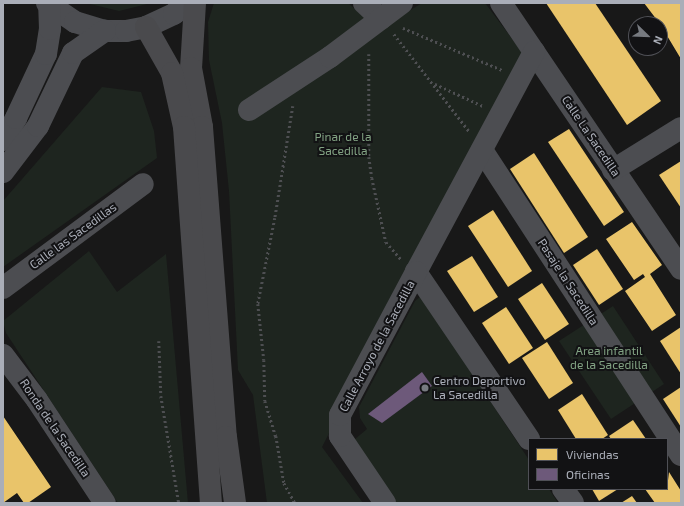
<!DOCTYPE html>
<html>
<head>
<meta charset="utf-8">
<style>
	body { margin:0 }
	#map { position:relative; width:684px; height:506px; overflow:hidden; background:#181818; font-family:"Exo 2",sans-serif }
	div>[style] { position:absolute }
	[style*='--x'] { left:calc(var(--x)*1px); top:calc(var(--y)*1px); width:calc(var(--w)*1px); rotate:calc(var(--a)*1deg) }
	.green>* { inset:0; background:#1e251f }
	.homes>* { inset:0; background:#e9c46a }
	.offices>* { inset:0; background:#6d597a }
	.path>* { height:2.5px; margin-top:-1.25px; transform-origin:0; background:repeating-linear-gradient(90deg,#4e4f52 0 2px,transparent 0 5px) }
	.minor>* { height:22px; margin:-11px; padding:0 11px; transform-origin:11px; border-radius:11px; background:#4c4d51 }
	.highway>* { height:22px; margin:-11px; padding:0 11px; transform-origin:11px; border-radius:11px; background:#4a4a4d }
	.dots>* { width:11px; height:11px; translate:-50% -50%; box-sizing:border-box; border:2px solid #121214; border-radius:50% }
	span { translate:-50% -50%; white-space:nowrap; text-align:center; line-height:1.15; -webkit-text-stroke:4px #121214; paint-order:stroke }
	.street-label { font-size:12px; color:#aaaeb8 }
	.park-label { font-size:12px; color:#82a283 }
	.poi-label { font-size:12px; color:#aaaeb8 }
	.left { translate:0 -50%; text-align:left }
	.frame { position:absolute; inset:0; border:4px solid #aaaeb8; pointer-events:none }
	.legend { position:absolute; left:528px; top:438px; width:140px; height:52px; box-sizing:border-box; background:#121214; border:1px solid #4f5056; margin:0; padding:5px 7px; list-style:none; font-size:12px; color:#aaaeb8 }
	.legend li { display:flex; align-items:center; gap:8px; height:20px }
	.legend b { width:20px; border:1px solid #4f5056 }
	.north { position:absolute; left:628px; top:16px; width:40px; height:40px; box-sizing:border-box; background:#121214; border:1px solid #4f5056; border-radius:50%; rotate:113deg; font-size:11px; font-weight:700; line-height:16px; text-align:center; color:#aaaeb8 }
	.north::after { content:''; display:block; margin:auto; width:14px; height:18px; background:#777a80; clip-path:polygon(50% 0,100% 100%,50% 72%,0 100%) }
</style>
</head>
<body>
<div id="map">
	<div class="green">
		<div style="clip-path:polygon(86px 3px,151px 3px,119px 11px)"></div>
		<div style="clip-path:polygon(214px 3px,348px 3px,378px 30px,422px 3px,485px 3px,522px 52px,322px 447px,363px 503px,267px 503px,253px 395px,238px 370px,229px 191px,222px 123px,209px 60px,208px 22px)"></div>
		<div style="clip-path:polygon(102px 87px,141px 92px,154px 131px,157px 158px,3px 267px,3px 201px)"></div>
		<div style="clip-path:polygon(89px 251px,117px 292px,166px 254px,188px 503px,118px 503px,6px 333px,3px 321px)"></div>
		<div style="clip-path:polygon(421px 296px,529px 460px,529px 489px,549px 489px,558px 503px,396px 503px,354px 440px,367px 429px,360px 418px,359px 407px,415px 301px)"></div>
		<div style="clip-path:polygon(613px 306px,664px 384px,611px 419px,559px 341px)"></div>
	</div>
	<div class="homes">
		<div style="clip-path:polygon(546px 3px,595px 3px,661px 101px,627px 125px)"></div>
		<div style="clip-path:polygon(644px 3px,681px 3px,681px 59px,660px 24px)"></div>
		<div style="clip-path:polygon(569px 129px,624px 212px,604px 226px,548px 142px)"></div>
		<div style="clip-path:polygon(534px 153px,588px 237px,564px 253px,510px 169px)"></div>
		<div style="clip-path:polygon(681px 161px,681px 208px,659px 175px)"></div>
		<div style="clip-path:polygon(493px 210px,532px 271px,508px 287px,468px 226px)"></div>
		<div style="clip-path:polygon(632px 222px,662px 265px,650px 274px,676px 315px,652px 331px,625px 291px,645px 277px,643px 274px,634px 280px,606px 239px)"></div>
		<div style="clip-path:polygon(597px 249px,623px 289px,599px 305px,573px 265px)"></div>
		<div style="clip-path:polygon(472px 256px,498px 297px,474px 312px,447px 271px)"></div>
		<div style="clip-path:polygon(542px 283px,569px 324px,545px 340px,518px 299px)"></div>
		<div style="clip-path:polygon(506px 307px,533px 348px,509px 364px,482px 323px)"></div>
		<div style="clip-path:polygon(681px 327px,681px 374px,660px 341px)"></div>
		<div style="clip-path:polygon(547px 342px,573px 383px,549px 399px,522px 358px)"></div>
		<div style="clip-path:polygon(681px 387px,681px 427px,663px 399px)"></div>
		<div style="clip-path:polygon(582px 394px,608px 435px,602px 439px,576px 439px,558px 410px)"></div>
		<div style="clip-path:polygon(3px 416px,51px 487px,28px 503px,24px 503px,17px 493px,3px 503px)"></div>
		<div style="clip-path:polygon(633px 420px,646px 439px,611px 439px,609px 436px)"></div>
		<div style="clip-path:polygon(669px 472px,681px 491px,681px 503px,655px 503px,645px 489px,667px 489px)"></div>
		<div style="clip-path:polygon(592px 489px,618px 489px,599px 501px)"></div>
		<div style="clip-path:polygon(632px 496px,637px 503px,621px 503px)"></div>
	</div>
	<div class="offices">
		<div style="clip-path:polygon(422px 372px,432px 386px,382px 423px,368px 414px)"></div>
	</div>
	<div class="path">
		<div style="--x:403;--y:28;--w:108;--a:23"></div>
		<div style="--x:394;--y:34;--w:123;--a:52.3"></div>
		<div style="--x:369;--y:54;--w:103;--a:90"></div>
		<div style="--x:369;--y:157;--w:21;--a:82"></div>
		<div style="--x:372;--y:178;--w:66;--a:77.7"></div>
		<div style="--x:386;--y:242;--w:23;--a:49"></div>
		<div style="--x:435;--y:84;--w:53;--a:24.6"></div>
		<div style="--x:293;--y:106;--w:113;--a:99.1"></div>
		<div style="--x:275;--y:218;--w:88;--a:101.2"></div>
		<div style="--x:258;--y:304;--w:56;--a:83.9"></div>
		<div style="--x:264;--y:360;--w:41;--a:88.6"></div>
		<div style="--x:265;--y:401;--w:37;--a:73"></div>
		<div style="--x:276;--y:436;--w:48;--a:80.3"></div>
		<div style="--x:284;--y:483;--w:23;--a:61"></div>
		<div style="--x:159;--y:341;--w:55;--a:87.9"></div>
		<div style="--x:161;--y:396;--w:109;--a:80.5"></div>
	</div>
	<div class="minor">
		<div style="--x:47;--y:3;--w:34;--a:34"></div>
		<div style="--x:75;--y:22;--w:31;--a:17"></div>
		<div style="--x:105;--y:31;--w:21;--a:0"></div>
		<div style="--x:126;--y:31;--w:20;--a:-11"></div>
		<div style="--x:146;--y:27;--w:31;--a:-25"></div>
		<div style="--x:174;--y:14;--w:16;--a:-43"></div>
		<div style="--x:364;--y:3;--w:23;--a:43"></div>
		<div style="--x:501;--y:3;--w:321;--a:55.9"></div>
		<div style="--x:249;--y:110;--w:97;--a:-33.2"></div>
		<div style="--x:330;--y:57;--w:90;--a:-36.9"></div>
		<div style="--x:3;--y:140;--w:26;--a:-59"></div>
		<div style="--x:16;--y:118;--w:71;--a:-64.9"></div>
		<div style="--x:46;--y:54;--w:25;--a:-81"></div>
		<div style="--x:50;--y:29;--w:24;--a:-92"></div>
		<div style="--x:482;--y:150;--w:364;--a:56.9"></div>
		<div style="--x:613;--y:170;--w:80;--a:-31.7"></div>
		<div style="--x:3;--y:172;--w:58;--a:-52.7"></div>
		<div style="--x:38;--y:126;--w:81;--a:-64.4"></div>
		<div style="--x:73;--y:53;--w:39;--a:-35"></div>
		<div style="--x:3;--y:288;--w:174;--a:-36.6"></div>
		<div style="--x:3;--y:355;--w:56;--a:52.9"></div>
		<div style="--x:37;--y:400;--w:123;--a:56.6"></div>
		<div style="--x:529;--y:439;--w:202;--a:-124.1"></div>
		<div style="--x:416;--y:272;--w:250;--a:-61.8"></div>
		<div style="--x:563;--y:489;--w:17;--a:54"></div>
		<div style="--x:385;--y:503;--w:81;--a:-123.9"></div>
		<div style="--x:340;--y:436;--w:21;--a:-90"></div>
		<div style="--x:340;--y:415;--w:162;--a:-62"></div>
	</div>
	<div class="highway">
		<div style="--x:195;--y:3;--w:65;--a:93.5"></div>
		<div style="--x:191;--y:68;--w:60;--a:79.4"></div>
		<div style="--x:202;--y:127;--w:311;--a:85.6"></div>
		<div style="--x:226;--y:437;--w:67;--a:82.2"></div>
		<div style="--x:146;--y:27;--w:53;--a:60.5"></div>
		<div style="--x:172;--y:73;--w:55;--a:77.5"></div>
		<div style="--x:184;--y:127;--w:377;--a:85.9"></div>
	</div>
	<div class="dots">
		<div style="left:425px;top:388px;background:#777a80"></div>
	</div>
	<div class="street-label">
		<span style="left:591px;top:136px;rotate:56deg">Calle La Sacedilla</span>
		<span style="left:73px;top:236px;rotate:-36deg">Calle las Sacedillas</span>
		<span style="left:568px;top:282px;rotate:57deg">Pasaje la Sacedilla</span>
		<span style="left:377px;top:346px;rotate:-62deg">Calle Arroyo de la Sacedilla</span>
		<span style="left:55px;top:428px;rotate:56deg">Ronda de la Sacedilla</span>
	</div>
	<div class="park-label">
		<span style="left:343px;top:144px">Pinar de la<br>Sacedilla</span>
		<span style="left:609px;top:358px">Area infantil<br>de la Sacedilla</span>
	</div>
	<div class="poi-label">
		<span class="left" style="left:433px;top:388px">Centro Deportivo<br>La Sacedilla</span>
	</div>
	<div class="frame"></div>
	<ul class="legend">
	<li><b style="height:11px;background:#e9c46a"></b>Viviendas</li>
	<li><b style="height:11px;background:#6d597a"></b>Oficinas</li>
	</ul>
	<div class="north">N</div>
</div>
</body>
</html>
